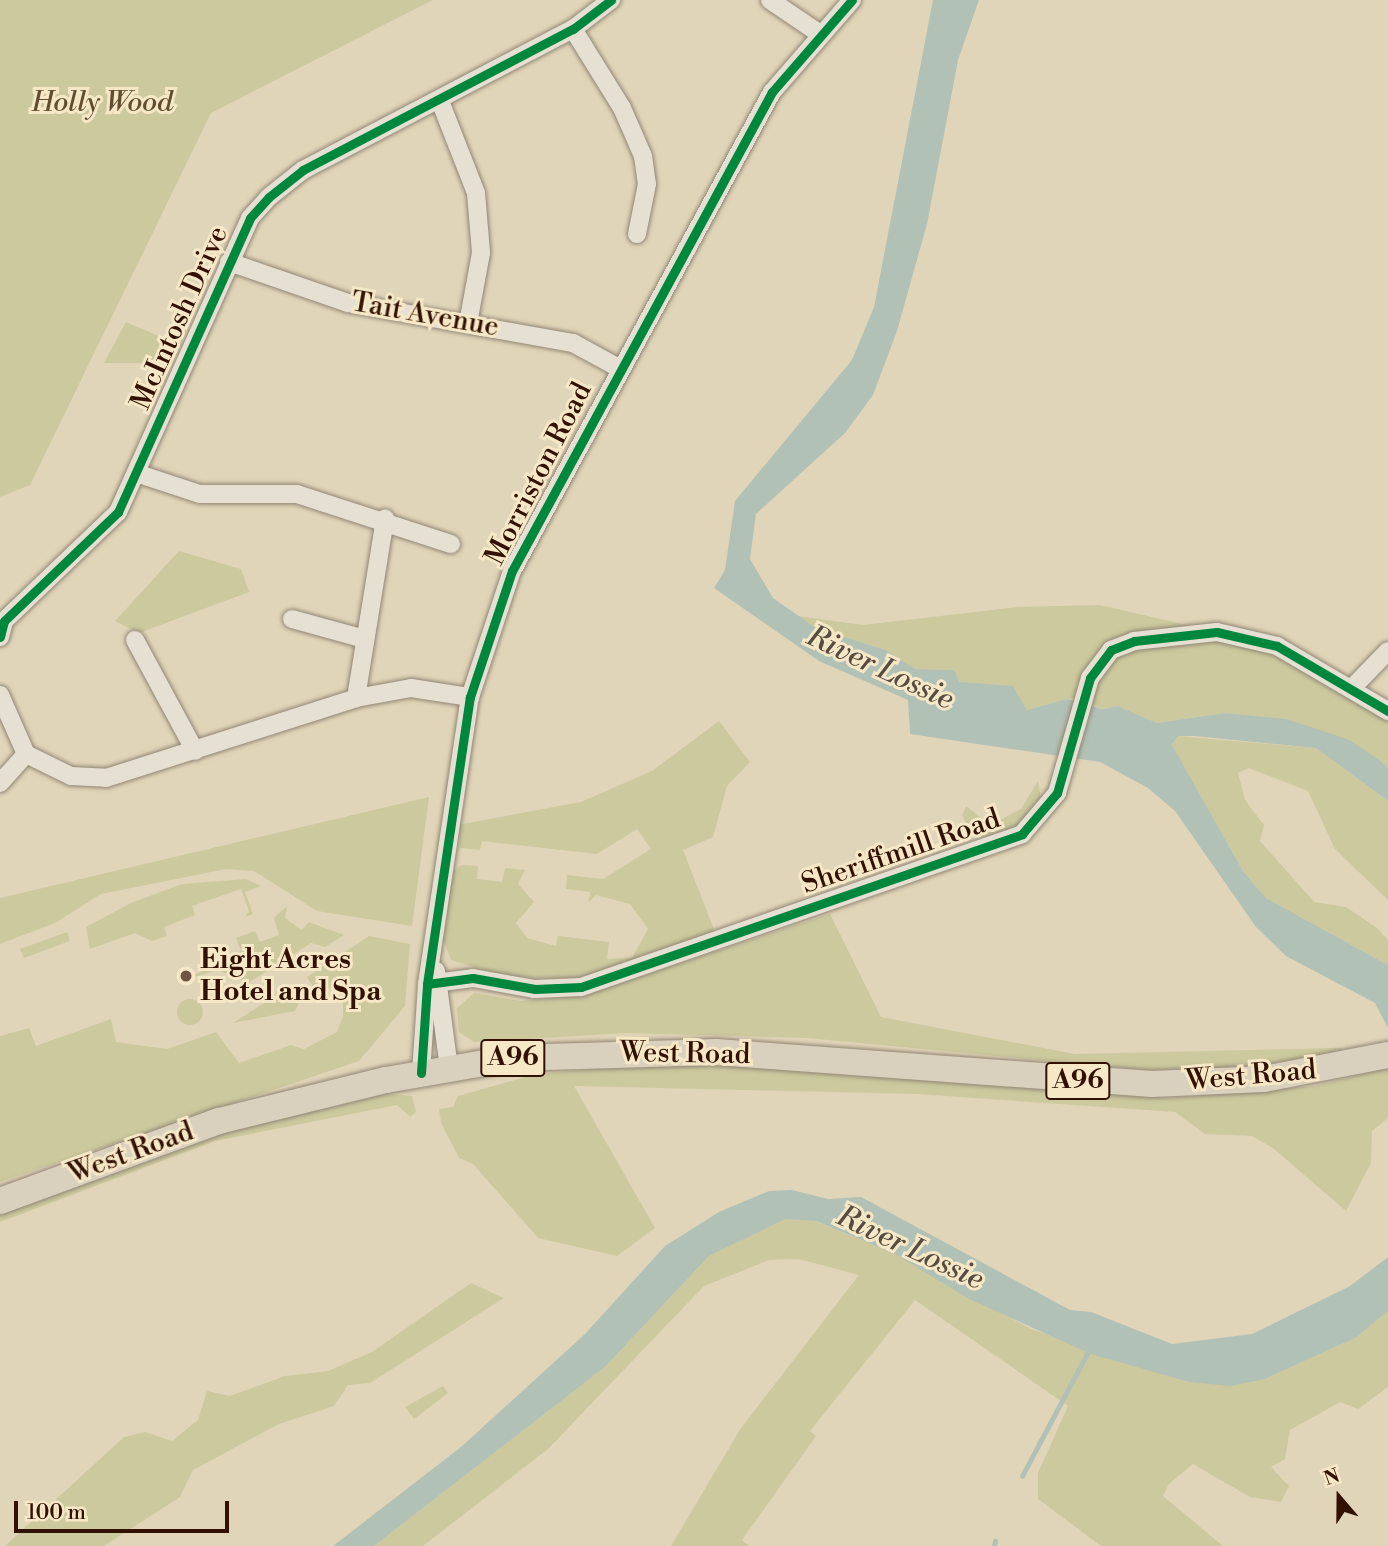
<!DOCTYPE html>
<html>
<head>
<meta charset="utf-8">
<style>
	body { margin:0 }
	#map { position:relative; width:1388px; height:1546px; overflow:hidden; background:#e1d5b9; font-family:"Libre Bodoni",serif }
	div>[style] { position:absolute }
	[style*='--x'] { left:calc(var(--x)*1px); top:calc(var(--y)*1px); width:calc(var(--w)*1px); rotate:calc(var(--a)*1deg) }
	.green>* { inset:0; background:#ccc99e }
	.round { border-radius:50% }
	.water>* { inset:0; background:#b2c1b5 }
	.stream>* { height:4.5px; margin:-2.25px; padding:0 2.25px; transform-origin:2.25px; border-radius:2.25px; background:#b2c1b5 }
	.roads { filter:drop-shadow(0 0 2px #918675) drop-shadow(0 0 2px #918675) }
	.minor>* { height:18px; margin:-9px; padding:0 9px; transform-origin:9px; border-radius:9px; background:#e6e0d2 }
	.highway>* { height:26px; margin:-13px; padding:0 13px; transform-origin:13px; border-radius:13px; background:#d9d0bd }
	.cycleway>* { height:9px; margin:-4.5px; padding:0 4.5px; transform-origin:4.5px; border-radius:4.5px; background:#00873e }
	.dots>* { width:19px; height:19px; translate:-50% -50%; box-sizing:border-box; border:4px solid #f6e8c7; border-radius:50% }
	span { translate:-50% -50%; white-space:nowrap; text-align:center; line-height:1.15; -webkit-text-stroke:6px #f6e8c7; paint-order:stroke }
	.shield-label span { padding:2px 5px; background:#f6e8c7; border:2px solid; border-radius:5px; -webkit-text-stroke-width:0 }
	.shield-label { font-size:26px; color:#311102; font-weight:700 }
	.park-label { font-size:28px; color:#614e31; font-style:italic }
	.street-label { font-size:28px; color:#311102 }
	.poi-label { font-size:28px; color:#311102; font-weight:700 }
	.left { translate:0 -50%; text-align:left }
	.water-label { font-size:30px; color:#574c40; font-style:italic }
	.north { position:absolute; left:1304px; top:1462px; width:70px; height:70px; -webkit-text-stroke:5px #f6e8c7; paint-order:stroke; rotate:340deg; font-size:19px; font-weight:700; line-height:28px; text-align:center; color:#311102 }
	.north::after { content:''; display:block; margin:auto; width:24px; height:32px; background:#311102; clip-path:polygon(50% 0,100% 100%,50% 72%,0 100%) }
	.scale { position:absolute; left:14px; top:1501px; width:215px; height:32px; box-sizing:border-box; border:4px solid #311102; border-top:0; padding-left:9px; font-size:21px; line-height:24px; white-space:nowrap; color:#311102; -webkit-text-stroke:5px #f6e8c7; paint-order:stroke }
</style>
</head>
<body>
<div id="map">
	<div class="green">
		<div style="clip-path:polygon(0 0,433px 0,211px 113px,30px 485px,0 497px)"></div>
		<div style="clip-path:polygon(126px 322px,173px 342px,161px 363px,104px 363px)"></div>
		<div style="clip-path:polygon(179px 551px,241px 569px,249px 592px,139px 633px,115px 621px)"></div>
		<div style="clip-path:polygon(1100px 605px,1277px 646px,1388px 711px,1388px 768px,1350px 740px,1224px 713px,1157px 723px,1118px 706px,1103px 709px,1072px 698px,1027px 710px,1013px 686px,988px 688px,959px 682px,955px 670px,915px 669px,886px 650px,816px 628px,798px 616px,863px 625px,1018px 607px)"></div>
		<div style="clip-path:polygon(719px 721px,750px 762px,727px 786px,713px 837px,683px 850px,715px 932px,587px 979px,507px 977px,451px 960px,443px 939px,451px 872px,462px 865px,478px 866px,477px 879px,502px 882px,505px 868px,525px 870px,518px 884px,534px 902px,516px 923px,527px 938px,556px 946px,558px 936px,609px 942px,607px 959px,632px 958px,648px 929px,630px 904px,596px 895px,589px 902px,590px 892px,566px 889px,567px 875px,603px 879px,651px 849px,637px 829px,597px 854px,482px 841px,480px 850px,460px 848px,457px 825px,581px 802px,652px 771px)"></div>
		<div style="clip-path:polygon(1178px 736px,1316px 748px,1388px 801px,1388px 900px,1335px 849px,1308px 791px,1249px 768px,1238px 773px,1245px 800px,1264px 825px,1260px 841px,1314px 902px,1346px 907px,1377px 928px,1388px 940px,1388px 965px,1266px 898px,1243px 871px,1172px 746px)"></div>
		<div style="clip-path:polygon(1038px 781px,1042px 804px,1023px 823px,986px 838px,970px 832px,962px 815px,966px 806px,990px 825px,1021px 809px)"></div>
		<div style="clip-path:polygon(429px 797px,412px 926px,317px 911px,254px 871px,226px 869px,101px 894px,55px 923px,0 944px,0 898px)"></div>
		<div style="clip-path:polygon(246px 879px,261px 886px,245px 892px,253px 914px,245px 917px,249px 911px,241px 889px,192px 906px,195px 915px,164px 927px,167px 936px,152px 941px,135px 933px,90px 949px,86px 927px,131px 903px,182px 884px)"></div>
		<div style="clip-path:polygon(287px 906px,285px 918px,302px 930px,309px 922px,344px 935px,325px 947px,311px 943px,248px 983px,218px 970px,187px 979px,241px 951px,236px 938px,255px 931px,260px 942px,279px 935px,274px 918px)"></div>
		<div style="clip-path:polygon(830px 914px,881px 1017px,1075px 1054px,1341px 1048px,1348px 1054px,1256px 1068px,1146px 1070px,807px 1038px,626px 1033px,474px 1042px,459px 1032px,457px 1008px,474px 993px,521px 1001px,585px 995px)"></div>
		<div style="clip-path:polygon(67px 932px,70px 941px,24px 958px,20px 949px)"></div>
		<div style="clip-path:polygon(369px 936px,410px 944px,405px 1006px,359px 1061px,0 1182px,0 1036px,29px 1028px,36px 1046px,111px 1019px,116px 1042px,167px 1049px,216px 1032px,239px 1063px,291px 1045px,304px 1049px,337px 1032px,343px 1016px,343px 991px,334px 986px,316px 992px,307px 977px)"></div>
		<div style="clip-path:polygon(292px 985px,300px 1001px,295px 1011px,233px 1023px)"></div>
		<div class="round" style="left:177px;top:999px;width:26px;height:26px"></div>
		<div style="clip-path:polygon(639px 1066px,740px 1066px,1169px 1098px,1315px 1086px,1388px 1067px,1388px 1118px,1372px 1131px,1371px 1163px,1346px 1211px,1273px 1148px,1252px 1136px,1205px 1134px,1175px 1112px,917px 1094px,574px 1086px,655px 1228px,617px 1256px,538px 1238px,473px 1164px,459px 1158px,441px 1123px,439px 1109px,453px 1107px,458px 1096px,536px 1074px)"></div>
		<div style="clip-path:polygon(387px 1094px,412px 1096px,416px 1112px,410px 1117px,397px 1105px,215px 1141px,0 1222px,0 1208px,214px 1132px)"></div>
		<div style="clip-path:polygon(785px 1218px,815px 1221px,895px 1254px,1029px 1328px,1189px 1382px,1265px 1379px,1357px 1337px,1388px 1311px,1388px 1387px,1358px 1409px,1340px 1402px,1290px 1430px,1285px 1459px,1271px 1467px,1289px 1486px,1281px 1502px,1250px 1497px,1193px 1464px,1169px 1484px,1163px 1496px,1223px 1546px,1101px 1546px,1038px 1499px,1038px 1473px,1068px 1406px,915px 1300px,810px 1431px,816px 1436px,742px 1540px,749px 1546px,671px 1546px,741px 1428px,859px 1275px,799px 1259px,769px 1260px,704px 1286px,548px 1449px,423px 1546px,374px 1546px,605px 1367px,709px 1256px)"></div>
		<div style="clip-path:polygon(471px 1283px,504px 1298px,370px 1383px,348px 1385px,334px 1406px,279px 1424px,193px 1470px,180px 1497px,104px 1546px,5px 1546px,124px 1437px,145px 1432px,172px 1441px,198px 1420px,207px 1391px,230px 1396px,285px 1376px,328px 1371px,372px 1352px)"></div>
		<div style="clip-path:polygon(443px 1386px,448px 1393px,414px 1419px,405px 1407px)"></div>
	</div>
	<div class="water">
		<div style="clip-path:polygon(933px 0,979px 0,958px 60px,927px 224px,897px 331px,873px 395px,845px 433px,756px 514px,750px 559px,773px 598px,816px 628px,886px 650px,915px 669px,955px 670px,959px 682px,1013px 686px,1027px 710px,1067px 699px,1103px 709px,1118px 706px,1157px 723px,1224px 713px,1286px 719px,1350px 740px,1379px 760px,1388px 768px,1388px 801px,1316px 748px,1194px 736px,1178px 736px,1172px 745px,1243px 871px,1266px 898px,1388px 965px,1388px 1028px,1375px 1003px,1286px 956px,1256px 927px,1175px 811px,1148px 788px,1100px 762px,910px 734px,908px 700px,819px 661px,714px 588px,725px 570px,735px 501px,852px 360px,874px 307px)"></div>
		<div style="clip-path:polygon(792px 1190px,828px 1199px,861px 1197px,1070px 1310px,1091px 1312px,1172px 1344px,1252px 1334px,1350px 1286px,1388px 1257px,1388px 1311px,1357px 1337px,1265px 1379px,1230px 1386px,1189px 1382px,1091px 1354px,969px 1299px,895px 1254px,816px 1221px,785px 1219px,709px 1256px,605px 1367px,374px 1546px,333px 1546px,461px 1447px,585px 1334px,665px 1246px,719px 1212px,769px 1191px)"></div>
	</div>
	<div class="stream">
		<div style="--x:1022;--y:1476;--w:143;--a:-62"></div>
		<div style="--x:994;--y:1546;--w:5;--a:-79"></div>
	</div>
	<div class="roads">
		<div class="minor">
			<div style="--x:770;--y:0;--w:60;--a:34.2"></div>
			<div style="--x:573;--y:29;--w:93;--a:58.2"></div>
			<div style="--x:622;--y:108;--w:52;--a:66.4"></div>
			<div style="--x:643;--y:156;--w:28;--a:82"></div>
			<div style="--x:647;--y:184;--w:51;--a:101.3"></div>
			<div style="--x:440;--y:101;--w:99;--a:68.6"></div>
			<div style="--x:476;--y:193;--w:60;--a:85.2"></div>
			<div style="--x:481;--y:253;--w:71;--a:100.5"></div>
			<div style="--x:229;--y:262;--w:126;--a:19"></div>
			<div style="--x:348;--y:303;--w:229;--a:10.1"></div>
			<div style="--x:573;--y:343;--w:52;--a:28.5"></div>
			<div style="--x:136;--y:473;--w:67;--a:18.2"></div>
			<div style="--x:200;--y:494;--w:97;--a:0"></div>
			<div style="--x:297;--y:494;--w:162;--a:18"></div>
			<div style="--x:292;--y:619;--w:72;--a:15.4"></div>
			<div style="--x:0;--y:637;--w:16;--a:-76"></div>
			<div style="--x:4;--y:621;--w:158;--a:-43.7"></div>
			<div style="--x:118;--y:512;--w:322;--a:-65.8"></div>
			<div style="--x:250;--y:218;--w:28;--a:-48"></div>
			<div style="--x:269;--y:197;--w:43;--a:-38.5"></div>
			<div style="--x:303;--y:170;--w:305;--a:-27.6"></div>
			<div style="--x:573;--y:29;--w:48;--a:-37.3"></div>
			<div style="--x:135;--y:640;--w:126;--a:61.6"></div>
			<div style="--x:1351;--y:689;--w:53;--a:-45.8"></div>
			<div style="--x:0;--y:695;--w:64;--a:66.2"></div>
			<div style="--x:26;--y:754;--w:50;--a:26.1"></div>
			<div style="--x:71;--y:776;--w:35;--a:3"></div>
			<div style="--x:106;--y:778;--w:262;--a:-17.7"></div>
			<div style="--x:356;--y:698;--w:56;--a:-10.3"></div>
			<div style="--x:411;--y:688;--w:60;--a:8.7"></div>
			<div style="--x:356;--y:698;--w:182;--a:-80.8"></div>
			<div style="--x:0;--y:783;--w:39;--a:-48"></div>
			<div style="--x:436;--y:971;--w:98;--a:82.4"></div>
			<div style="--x:427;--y:984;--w:46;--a:-7.4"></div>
			<div style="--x:473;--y:978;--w:63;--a:10.1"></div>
			<div style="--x:535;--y:989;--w:46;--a:-2.5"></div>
			<div style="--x:581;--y:987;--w:467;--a:-19.1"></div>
			<div style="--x:1022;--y:834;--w:54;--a:-49.5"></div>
			<div style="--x:1057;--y:793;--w:120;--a:-74"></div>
			<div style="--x:1090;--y:678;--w:35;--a:-53"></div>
			<div style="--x:1111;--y:650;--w:25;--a:-21"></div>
			<div style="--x:1134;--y:641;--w:83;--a:-6.2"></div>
			<div style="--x:1217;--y:632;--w:62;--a:13.1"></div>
			<div style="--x:1277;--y:646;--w:129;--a:30.4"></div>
			<div style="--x:421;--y:1073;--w:89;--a:-86.1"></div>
			<div style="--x:427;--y:984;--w:290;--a:-81.5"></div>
			<div style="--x:470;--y:697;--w:133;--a:-71.6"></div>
			<div style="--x:512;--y:571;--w:545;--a:-61.51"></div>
			<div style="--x:772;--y:92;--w:122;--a:-49"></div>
		</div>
		<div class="highway">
			<div style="--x:0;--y:1201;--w:233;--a:-20.1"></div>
			<div style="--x:219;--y:1121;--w:172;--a:-13.8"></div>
			<div style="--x:386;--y:1080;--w:129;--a:-9.8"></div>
			<div style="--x:513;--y:1058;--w:203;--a:-1.7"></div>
			<div style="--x:716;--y:1052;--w:437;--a:4.2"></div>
			<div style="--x:1152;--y:1084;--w:112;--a:-2.6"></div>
			<div style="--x:1264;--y:1079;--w:126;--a:-11"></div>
		</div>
	</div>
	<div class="cycleway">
		<div style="--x:0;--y:637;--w:16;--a:-76"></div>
		<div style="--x:4;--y:621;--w:158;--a:-43.7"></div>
		<div style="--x:118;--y:512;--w:322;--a:-65.8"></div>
		<div style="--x:250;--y:218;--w:28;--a:-48"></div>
		<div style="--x:269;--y:197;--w:43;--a:-38.5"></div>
		<div style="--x:303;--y:170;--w:305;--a:-27.6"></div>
		<div style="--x:573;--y:29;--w:48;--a:-37.3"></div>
		<div style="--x:427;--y:984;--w:46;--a:-7.4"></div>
		<div style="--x:473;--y:978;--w:63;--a:10.1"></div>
		<div style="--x:535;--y:989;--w:46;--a:-2.5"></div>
		<div style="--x:581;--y:987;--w:467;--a:-19.1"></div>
		<div style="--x:1022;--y:834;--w:54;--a:-49.5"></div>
		<div style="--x:1057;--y:793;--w:120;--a:-74"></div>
		<div style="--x:1090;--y:678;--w:35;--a:-53"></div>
		<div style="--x:1111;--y:650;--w:25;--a:-21"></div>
		<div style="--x:1134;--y:641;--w:83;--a:-6.2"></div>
		<div style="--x:1217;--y:632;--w:62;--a:13.1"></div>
		<div style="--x:1277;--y:646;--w:129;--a:30.4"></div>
		<div style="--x:421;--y:1073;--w:89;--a:-86.1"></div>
		<div style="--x:427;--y:984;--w:290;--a:-81.5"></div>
		<div style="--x:470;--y:697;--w:133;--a:-71.6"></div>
		<div style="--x:512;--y:571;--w:545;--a:-61.51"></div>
		<div style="--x:772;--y:92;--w:122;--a:-49"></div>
	</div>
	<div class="dots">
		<div style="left:186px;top:976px;background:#6f5642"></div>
	</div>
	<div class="shield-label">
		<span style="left:513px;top:1058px">A96</span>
		<span style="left:1078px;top:1081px">A96</span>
	</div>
	<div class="park-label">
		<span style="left:102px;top:103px">Holly Wood</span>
	</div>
	<div class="street-label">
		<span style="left:425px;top:315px;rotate:10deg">Tait Avenue</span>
		<span style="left:180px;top:318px;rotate:-66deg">McIntosh Drive</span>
		<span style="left:539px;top:474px;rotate:-63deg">Morriston Road</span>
		<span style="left:901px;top:852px;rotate:-19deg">Sheriffmill Road</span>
		<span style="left:685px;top:1054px;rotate:1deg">West Road</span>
		<span style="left:1251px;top:1076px;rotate:-5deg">West Road</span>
		<span style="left:131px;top:1153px;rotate:-20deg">West Road</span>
	</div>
	<div class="poi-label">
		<span class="left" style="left:200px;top:976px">Eight Acres<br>Hotel and Spa</span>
	</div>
	<div class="water-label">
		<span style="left:880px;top:668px;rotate:25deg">River Lossie</span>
		<span style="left:910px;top:1248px;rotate:25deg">River Lossie</span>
	</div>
	<div class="north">N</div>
	<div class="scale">100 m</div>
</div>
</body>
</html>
